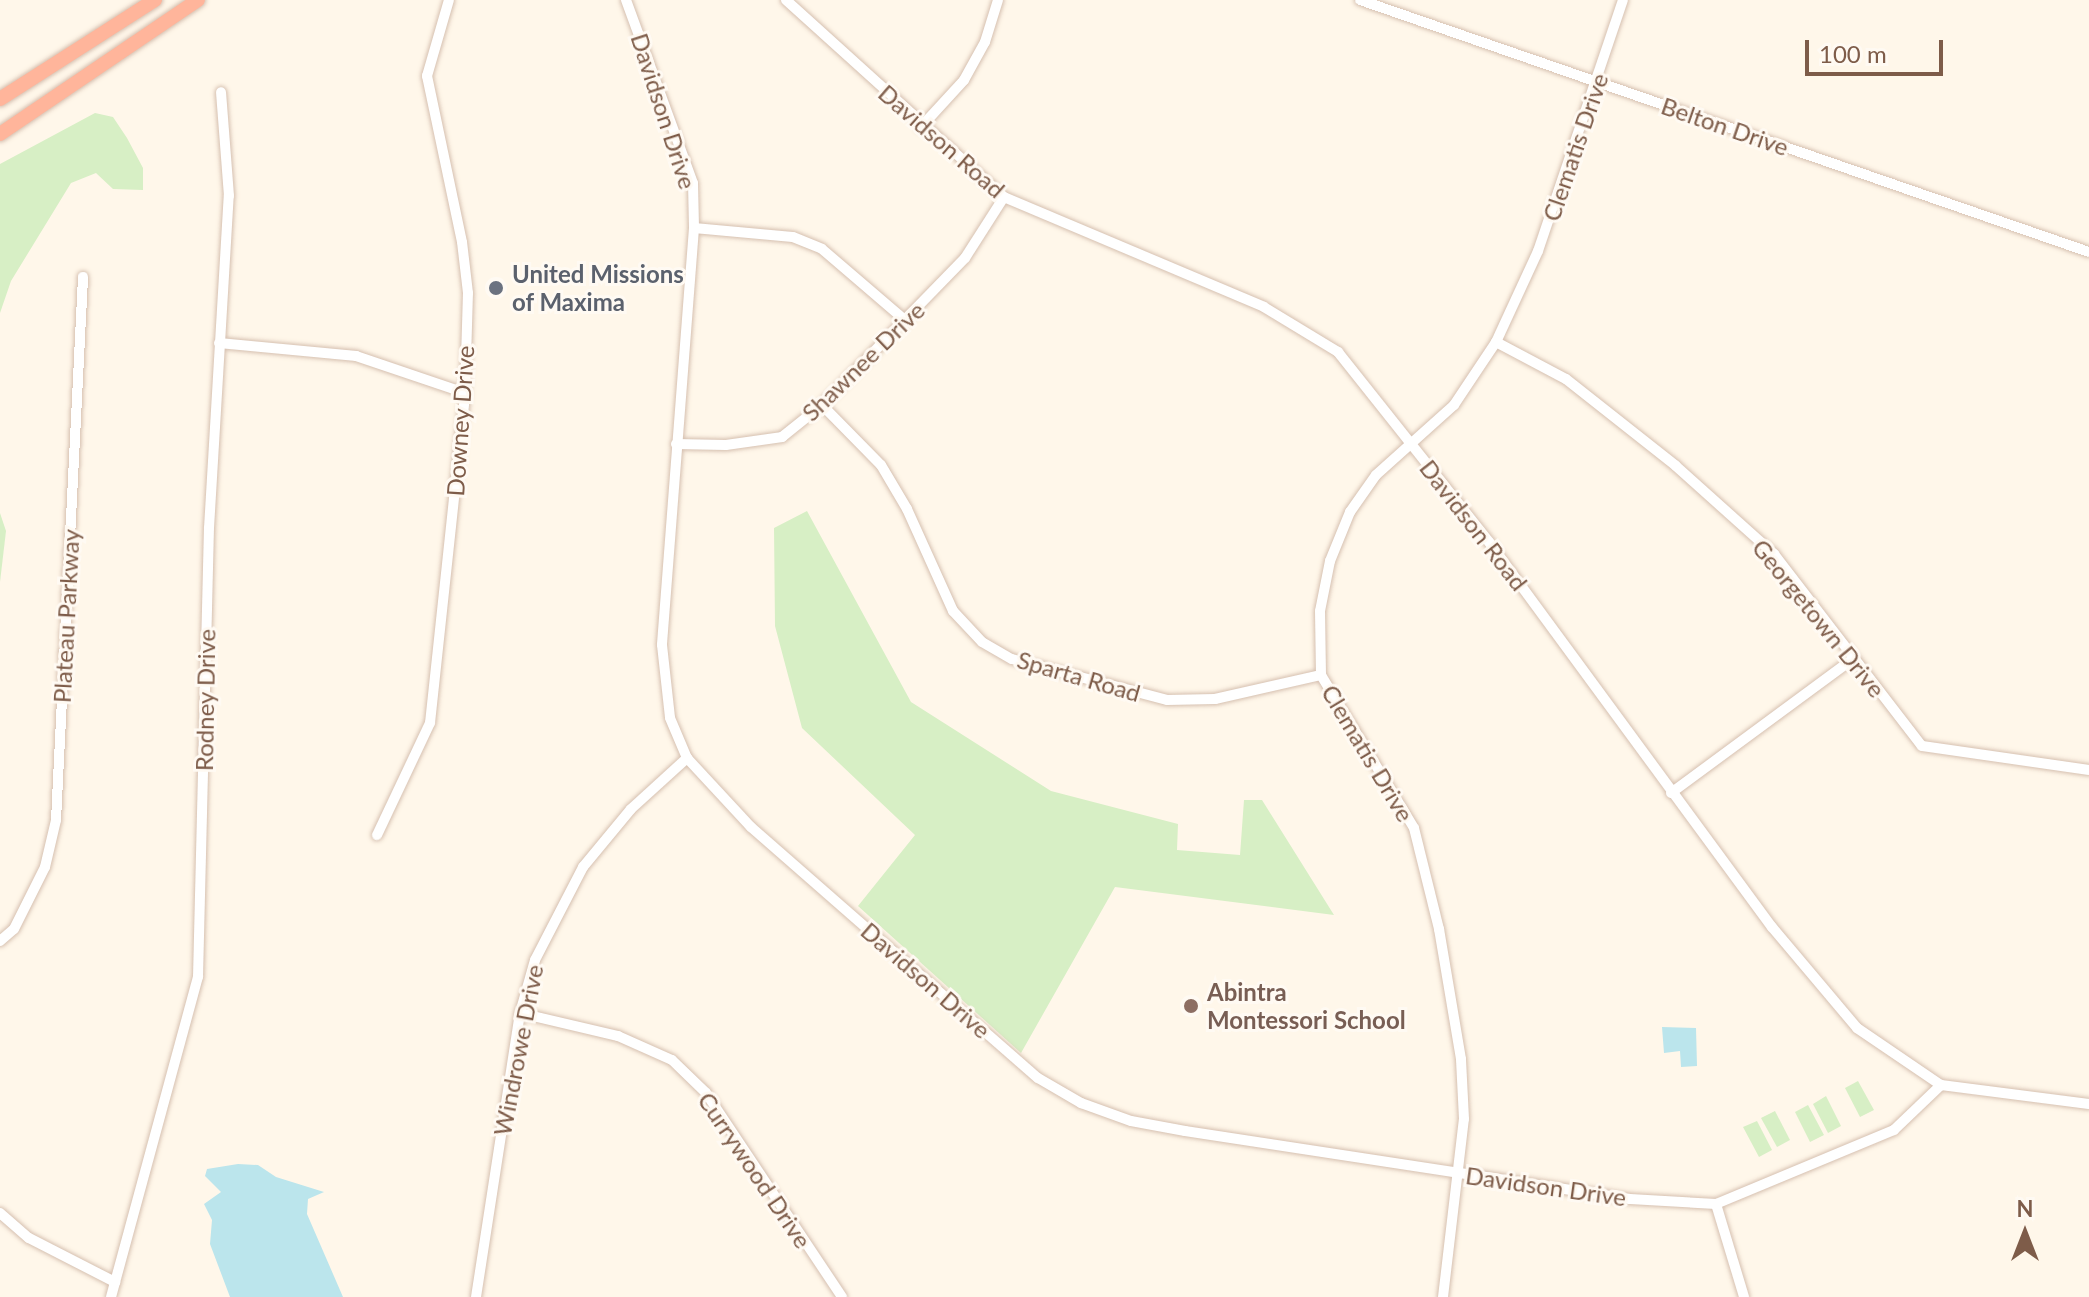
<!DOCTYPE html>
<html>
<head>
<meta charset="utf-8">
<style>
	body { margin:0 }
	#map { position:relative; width:2089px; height:1297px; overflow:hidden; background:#fff7ea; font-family:Lato,sans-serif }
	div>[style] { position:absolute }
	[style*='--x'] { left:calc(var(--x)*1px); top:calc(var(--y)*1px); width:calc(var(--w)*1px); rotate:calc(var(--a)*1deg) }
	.green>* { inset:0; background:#d7efc5 }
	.water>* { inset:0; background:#bbe5ec }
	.roads { filter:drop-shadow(0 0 2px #d6c0b0) drop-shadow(0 0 2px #d6c0b0) }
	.minor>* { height:10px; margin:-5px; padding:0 5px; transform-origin:5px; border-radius:5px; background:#fff }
	.highway>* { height:14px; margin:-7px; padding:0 7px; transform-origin:7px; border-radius:7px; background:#ffb59b }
	.dots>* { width:22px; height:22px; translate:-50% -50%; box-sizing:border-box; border:4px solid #fffaf3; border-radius:50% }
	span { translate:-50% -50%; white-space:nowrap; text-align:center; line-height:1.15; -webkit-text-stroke:6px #fffaf3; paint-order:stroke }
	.street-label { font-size:24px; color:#7e5c49 }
	.worship-label { font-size:24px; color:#5b616d; font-weight:700 }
	.left { translate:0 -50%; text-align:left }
	.education-label { font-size:24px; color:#785e54; font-weight:700 }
	.north { position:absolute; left:1985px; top:1193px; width:80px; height:80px; -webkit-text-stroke:6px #fffaf3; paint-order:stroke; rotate:0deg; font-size:22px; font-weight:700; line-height:32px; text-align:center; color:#7e5c49 }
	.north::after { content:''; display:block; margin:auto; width:28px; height:36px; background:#7e5c49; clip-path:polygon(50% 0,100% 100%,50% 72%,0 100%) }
	.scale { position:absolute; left:1805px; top:40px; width:138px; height:36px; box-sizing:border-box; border:4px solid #7e5c49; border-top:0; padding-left:10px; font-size:24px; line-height:28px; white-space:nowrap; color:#7e5c49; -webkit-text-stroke:6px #fffaf3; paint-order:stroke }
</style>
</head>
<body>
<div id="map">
	<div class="green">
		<div style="clip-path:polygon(95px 113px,113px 117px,127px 138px,143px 168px,143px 190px,113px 189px,96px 173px,71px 183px,11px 281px,0 313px,0 164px)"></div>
		<div style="clip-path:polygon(807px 511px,911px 702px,1051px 791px,1178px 824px,1177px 850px,1240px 855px,1244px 800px,1262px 800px,1334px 915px,1115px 887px,1021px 1053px,858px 906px,915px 835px,802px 728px,775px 626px,774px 528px)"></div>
		<div style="clip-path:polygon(0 513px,6px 531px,0 582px)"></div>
		<div style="clip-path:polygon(1858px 1081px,1874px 1110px,1860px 1117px,1845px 1088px)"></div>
		<div style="clip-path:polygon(1826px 1096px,1841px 1126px,1828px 1133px,1813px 1104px)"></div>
		<div style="clip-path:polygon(1808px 1105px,1824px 1135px,1810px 1142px,1795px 1112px)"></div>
		<div style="clip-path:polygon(1775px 1111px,1790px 1140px,1777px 1147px,1761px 1118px)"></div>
		<div style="clip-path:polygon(1757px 1121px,1772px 1150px,1759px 1157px,1743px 1127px)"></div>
	</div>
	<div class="water">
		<div style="clip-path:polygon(1662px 1027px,1696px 1028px,1697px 1066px,1681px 1067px,1680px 1051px,1664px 1053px)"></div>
		<div style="clip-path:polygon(238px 1164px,258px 1165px,276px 1177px,324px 1192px,308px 1199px,307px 1214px,343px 1297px,230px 1297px,210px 1244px,212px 1220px,204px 1204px,221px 1192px,205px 1176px,207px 1169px)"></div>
	</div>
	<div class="roads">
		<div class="minor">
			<div style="--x:626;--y:0;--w:195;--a:69.9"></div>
			<div style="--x:693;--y:183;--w:45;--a:88.7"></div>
			<div style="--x:694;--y:228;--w:418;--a:94.4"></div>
			<div style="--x:662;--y:645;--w:73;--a:83.7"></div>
			<div style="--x:670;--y:718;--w:43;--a:67"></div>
			<div style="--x:687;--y:758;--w:94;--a:47.2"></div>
			<div style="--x:751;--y:827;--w:381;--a:41.2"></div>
			<div style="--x:1038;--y:1078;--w:50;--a:30.2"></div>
			<div style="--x:1081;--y:1103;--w:53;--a:19.8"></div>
			<div style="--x:1131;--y:1121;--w:55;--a:10.5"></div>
			<div style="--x:1185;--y:1131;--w:450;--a:8.7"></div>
			<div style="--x:1630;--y:1199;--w:86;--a:3.3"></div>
			<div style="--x:1716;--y:1204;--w:193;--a:-22.6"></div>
			<div style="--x:1894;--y:1130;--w:65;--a:-43.8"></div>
			<div style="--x:786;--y:0;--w:294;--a:42.1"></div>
			<div style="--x:1004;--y:197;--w:282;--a:22.9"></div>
			<div style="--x:1264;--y:307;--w:87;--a:31.3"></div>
			<div style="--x:1338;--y:352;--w:243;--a:51.5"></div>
			<div style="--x:1489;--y:542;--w:478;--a:53.7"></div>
			<div style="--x:1772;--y:927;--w:132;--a:49.9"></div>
			<div style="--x:1857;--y:1028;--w:102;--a:34.2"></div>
			<div style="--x:1941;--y:1085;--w:149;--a:7.3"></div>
			<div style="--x:1360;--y:0;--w:771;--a:19.07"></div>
			<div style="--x:921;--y:127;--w:64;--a:-47.5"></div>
			<div style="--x:964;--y:80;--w:43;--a:-61.1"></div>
			<div style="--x:985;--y:42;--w:44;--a:-72.8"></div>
			<div style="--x:694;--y:228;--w:99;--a:5.2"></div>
			<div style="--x:793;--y:237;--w:31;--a:22"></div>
			<div style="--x:822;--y:249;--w:111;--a:40.6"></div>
			<div style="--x:1496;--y:342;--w:79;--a:27.9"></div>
			<div style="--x:1566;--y:379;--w:140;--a:38.3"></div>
			<div style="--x:1676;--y:466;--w:132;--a:41.9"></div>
			<div style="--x:1774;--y:554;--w:242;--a:52.4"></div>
			<div style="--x:1922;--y:746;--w:169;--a:8.2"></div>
			<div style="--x:219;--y:343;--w:138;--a:5.4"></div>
			<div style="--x:356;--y:356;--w:115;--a:18.7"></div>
			<div style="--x:822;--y:405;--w:84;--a:45.5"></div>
			<div style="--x:881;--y:465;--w:51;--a:59.4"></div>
			<div style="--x:907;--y:509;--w:112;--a:65.7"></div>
			<div style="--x:953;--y:611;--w:42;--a:46.9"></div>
			<div style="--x:982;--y:642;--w:34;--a:30"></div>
			<div style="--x:1012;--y:659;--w:160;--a:14.8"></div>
			<div style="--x:1167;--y:700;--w:48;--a:-1.2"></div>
			<div style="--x:1215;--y:699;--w:109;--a:-12.8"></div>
			<div style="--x:676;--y:444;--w:50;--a:1.1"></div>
			<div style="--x:726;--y:445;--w:57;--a:-8.1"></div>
			<div style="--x:782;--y:437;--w:51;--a:-38.7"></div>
			<div style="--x:822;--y:405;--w:205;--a:-45.8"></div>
			<div style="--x:965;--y:258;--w:72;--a:-57.4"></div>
			<div style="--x:1671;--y:793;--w:226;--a:-36.4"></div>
			<div style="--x:377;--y:835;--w:124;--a:-64.7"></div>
			<div style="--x:430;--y:723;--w:332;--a:-83.9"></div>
			<div style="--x:465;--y:393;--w:100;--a:-88.3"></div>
			<div style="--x:468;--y:293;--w:51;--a:-96.7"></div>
			<div style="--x:462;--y:242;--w:170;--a:-101.9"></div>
			<div style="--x:427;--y:76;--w:79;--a:-73.9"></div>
			<div style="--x:0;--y:941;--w:18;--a:-41"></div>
			<div style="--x:14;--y:929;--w:69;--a:-63.4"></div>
			<div style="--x:45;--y:867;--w:48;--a:-76.8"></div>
			<div style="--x:56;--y:820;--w:544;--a:-87.15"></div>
			<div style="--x:520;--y:1013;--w:101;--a:13.2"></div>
			<div style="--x:618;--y:1036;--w:59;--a:24"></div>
			<div style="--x:672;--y:1060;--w:47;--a:44.1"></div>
			<div style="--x:706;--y:1093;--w:245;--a:56.3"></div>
			<div style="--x:1716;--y:1204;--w:97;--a:73.2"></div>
			<div style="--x:0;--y:1213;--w:38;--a:41"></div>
			<div style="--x:29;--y:1238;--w:97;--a:27.1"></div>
			<div style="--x:111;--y:1297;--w:332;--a:-74.8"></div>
			<div style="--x:198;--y:977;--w:449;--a:-88.6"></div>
			<div style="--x:209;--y:528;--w:333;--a:-86.6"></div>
			<div style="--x:229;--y:196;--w:104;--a:-94.4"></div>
			<div style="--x:476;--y:1297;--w:287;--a:-81.2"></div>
			<div style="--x:520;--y:1013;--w:55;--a:-74.2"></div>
			<div style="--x:535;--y:960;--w:105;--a:-62.7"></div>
			<div style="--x:583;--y:867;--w:75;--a:-50.4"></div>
			<div style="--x:631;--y:809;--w:76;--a:-42.3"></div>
			<div style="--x:1443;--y:1297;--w:179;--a:-83.3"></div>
			<div style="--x:1464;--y:1119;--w:60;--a:-92.9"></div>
			<div style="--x:1461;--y:1059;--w:132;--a:-99.6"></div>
			<div style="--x:1439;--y:929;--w:104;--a:-103.9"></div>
			<div style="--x:1414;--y:828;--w:179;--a:-121.3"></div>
			<div style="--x:1321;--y:675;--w:64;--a:-90.9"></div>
			<div style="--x:1320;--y:611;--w:51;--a:-78.7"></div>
			<div style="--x:1330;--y:561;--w:53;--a:-67.8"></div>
			<div style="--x:1350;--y:512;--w:45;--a:-54.9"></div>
			<div style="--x:1376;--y:475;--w:105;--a:-41.9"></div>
			<div style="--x:1454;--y:405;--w:76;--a:-56.3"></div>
			<div style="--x:1496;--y:342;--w:100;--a:-65.2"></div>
			<div style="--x:1538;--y:251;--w:265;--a:-71.3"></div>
		</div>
		<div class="highway">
			<div style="--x:0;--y:99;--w:184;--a:-32.6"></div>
			<div style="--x:0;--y:134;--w:239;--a:-34.1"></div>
		</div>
	</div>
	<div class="dots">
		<div style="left:496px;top:288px;background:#6b7280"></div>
		<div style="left:1191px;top:1006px;background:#8d6e63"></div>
	</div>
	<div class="street-label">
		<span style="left:664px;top:111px;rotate:72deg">Davidson Drive</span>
		<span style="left:1725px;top:126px;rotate:19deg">Belton Drive</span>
		<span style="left:942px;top:141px;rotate:41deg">Davidson Road</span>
		<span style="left:1575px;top:147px;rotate:-71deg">Clematis Drive</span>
		<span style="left:863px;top:361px;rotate:-44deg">Shawnee Drive</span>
		<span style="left:460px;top:421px;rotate:-86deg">Downey Drive</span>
		<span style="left:1474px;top:525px;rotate:52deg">Davidson Road</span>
		<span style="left:66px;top:616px;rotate:-87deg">Plateau Parkway</span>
		<span style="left:1819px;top:618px;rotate:51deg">Georgetown Drive</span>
		<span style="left:1079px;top:676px;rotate:16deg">Sparta Road</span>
		<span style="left:205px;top:700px;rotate:-89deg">Rodney Drive</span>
		<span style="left:1368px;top:753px;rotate:59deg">Clematis Drive</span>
		<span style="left:926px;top:980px;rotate:41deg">Davidson Drive</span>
		<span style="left:518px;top:1050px;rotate:-79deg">Windrowe Drive</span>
		<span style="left:755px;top:1170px;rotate:56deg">Currywood Drive</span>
		<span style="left:1546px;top:1186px;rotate:8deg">Davidson Drive</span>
	</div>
	<div class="worship-label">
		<span class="left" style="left:512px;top:288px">United Missions<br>of Maxima</span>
	</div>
	<div class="education-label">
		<span class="left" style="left:1207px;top:1006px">Abintra<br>Montessori School</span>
	</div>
	<div class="north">N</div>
	<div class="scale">100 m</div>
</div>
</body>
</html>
